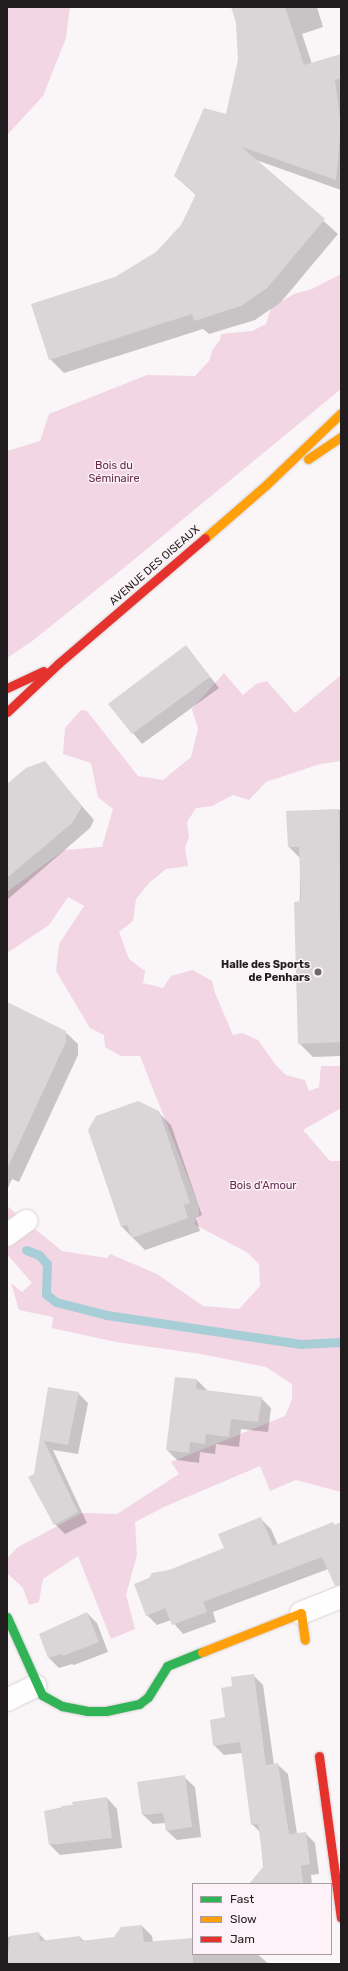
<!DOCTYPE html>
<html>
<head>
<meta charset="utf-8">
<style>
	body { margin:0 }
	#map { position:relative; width:348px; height:1971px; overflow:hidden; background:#faf5f7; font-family:Rubik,sans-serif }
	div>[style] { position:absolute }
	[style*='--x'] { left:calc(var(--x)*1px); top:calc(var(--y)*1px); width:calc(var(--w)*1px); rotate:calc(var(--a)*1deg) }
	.green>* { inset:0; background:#f2d6e3 }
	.shadow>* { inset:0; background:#0003 }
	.stream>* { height:9px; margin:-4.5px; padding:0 4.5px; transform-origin:4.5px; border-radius:4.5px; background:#a7ced7 }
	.building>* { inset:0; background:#dad5d7 }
	.roads { filter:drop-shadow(0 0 1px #d7d2d4) drop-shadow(0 0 1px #d7d2d4) }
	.street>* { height:22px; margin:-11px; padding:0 11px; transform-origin:11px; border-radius:11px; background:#fefefe }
	.fast>* { height:9px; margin:-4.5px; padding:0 4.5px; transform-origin:4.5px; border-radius:4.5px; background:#30b455 }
	.slow>* { height:9px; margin:-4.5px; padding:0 4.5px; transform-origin:4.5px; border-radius:4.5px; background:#ff9f0a }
	.jam>* { height:9px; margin:-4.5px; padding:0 4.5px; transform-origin:4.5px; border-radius:4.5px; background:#e5322d }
	.dots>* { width:11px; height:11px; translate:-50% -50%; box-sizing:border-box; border:2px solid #fdf2f7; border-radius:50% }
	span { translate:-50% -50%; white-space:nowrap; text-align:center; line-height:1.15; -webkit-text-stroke:3px #fdf2f7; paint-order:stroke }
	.park-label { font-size:11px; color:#662c4c }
	.street-label { font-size:11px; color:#211d1f }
	.poi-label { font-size:11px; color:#211d1f; font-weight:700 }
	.right { translate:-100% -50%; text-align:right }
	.frame { position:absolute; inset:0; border:8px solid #211d1f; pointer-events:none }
	.legend { position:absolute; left:192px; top:1883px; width:140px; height:72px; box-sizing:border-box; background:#fdf2f7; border:1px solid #a59da1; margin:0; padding:5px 7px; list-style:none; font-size:12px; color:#211d1f }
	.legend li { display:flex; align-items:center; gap:8px; height:20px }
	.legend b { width:20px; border:1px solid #a59da1 }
</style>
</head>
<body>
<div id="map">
	<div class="green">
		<div style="clip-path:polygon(7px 7px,70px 7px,66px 38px,43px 96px,7px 135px)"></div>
		<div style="clip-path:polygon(341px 274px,341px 389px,125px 567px,31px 642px,7px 658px,7px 451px,40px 441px,49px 414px,147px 375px,195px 376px,209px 361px,213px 349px,220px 340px,221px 334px,252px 331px,266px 324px,271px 308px,294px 294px,312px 289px)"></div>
		<div style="clip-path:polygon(224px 673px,243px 695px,256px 684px,267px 681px,295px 713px,341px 675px,341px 761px,320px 764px,266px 782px,249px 800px,233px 795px,212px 806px,196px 808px,187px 822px,189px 837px,185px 848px,188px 866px,166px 869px,149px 883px,136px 899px,133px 921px,119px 932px,129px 959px,145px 971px,143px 983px,163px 988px,171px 976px,193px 970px,212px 981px,215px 993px,233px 1035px,242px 1033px,258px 1040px,275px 1064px,286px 1075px,305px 1080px,309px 1091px,319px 1087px,321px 1066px,341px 1066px,341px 1108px,303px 1130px,330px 1161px,341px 1161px,341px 1492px,296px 1480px,270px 1491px,260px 1466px,166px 1506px,135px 1522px,137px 1555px,126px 1595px,135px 1629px,111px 1639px,78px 1556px,43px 1579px,39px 1602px,29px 1605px,23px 1588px,7px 1573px,7px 1558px,18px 1547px,82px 1513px,117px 1514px,179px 1474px,171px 1462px,285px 1416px,292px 1399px,292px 1384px,266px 1367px,201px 1354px,116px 1342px,52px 1328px,53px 1317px,19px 1310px,11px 1283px,22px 1292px,32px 1283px,7px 1254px,7px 1206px,62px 1251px,107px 1258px,110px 1254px,157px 1274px,203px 1306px,239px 1309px,260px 1286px,259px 1264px,248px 1253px,194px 1224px,199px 1215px,199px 1206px,140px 1056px,121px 1056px,105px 1047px,104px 1035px,90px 1028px,56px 971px,59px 944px,84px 906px,68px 897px,49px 925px,7px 953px,7px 892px,64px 850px,102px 847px,113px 809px,98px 797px,91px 763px,63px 754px,65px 728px,81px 710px,87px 711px,138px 776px,163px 780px,191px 757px,198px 729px,192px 709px)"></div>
	</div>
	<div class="shadow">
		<div style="clip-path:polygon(232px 7px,317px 7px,323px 27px,302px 34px,312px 64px,341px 59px,341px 190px,256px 160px,338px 234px,281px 302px,255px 320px,209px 334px,203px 329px,64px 373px,50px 359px,115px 278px,156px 253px,182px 226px,197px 196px,175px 176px,226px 115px,239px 60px,237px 22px)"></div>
		<div style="clip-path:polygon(186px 646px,219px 688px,142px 744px,109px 704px)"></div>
		<div style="clip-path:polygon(44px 762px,94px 820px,90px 828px,7px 900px,7px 785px)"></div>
		<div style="clip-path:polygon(341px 810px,341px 1056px,313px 1057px,299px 1043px,300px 858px,289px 847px,287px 812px)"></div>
		<div style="clip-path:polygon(7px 1012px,65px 1032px,78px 1044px,78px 1055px,19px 1182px,12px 1179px,7px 1190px)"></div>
		<div style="clip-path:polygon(158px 1112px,171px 1125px,202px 1215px,196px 1218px,200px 1231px,145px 1250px,122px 1227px,89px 1130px)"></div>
		<div style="clip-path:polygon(197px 1380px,208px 1391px,261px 1398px,271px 1408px,268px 1432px,241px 1429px,239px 1447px,216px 1444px,215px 1454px,200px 1452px,199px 1463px,177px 1460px,167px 1450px)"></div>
		<div style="clip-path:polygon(49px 1388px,78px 1393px,88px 1403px,78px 1454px,53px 1450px,87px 1523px,65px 1534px,55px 1524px,35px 1475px)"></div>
		<div style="clip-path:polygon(261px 1519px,271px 1529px,278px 1545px,333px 1523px,335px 1526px,341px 1523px,341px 1570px,331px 1568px,213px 1612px,216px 1622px,183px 1634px,171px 1620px,157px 1625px,147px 1615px,169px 1571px,225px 1549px)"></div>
		<div style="clip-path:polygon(87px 1613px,97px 1623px,108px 1652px,74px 1665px,72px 1664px,59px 1668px,49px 1658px,40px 1634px)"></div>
		<div style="clip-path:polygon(253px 1675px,263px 1685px,274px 1765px,277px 1764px,288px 1774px,297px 1834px,305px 1833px,315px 1843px,319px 1874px,311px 1875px,312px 1884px,265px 1884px,260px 1832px,252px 1824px,242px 1753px,224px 1755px,214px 1745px,227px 1718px,233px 1687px)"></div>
		<div style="clip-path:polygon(184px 1777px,195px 1787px,201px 1837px,177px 1840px,166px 1830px,166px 1823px,153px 1824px,142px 1814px)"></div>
		<div style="clip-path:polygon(107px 1798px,117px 1809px,122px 1848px,60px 1855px,50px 1845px,45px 1811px)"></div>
		<div style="clip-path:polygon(142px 1926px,152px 1936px,153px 1942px,193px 1939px,193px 1954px,257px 1954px,269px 1964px,7px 1964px,7px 1937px,38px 1933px,46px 1941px,80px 1937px,84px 1941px,114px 1938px)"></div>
	</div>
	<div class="stream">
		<div style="--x:26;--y:1250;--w:14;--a:21"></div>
		<div style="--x:39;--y:1255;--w:12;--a:48"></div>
		<div style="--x:47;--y:1264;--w:30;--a:92"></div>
		<div style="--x:46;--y:1294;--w:13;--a:39"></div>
		<div style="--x:56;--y:1302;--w:53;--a:14.3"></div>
		<div style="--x:107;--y:1315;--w:196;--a:8.5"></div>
		<div style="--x:301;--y:1344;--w:40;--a:-2.9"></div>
	</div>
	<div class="building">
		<div style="clip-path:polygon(231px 7px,285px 7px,304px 65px,341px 54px,341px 78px,335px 80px,341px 127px,336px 180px,242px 147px,325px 219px,267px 288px,241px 306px,194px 321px,192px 314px,49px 360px,31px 304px,115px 277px,156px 252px,181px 225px,196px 194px,174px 176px,204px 108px,226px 114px,238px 60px,236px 23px)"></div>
		<div style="clip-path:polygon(186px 645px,210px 677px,132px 734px,108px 704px)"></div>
		<div style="clip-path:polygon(45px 761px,82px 806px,72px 823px,7px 878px,7px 784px,26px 768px)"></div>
		<div style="clip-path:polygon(339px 809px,341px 1042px,298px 1044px,294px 902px,301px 901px,299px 847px,288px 847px,286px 811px)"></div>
		<div style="clip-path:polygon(7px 1002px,66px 1031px,66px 1042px,7px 1169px)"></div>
		<div style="clip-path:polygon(138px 1101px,159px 1111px,190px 1203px,184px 1205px,188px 1218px,132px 1238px,127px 1225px,121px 1227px,88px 1130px,96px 1116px)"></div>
		<div style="clip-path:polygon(175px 1377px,197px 1379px,196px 1389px,262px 1397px,258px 1422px,231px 1419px,229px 1437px,206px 1434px,205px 1444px,190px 1442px,189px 1453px,166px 1450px)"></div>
		<div style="clip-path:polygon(48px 1387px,79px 1392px,68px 1445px,44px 1441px,78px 1512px,54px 1525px,28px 1477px,34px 1474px)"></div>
		<div style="clip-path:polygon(261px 1517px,273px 1546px,333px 1522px,334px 1525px,341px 1522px,341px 1585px,335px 1586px,322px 1557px,203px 1602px,207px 1612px,172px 1625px,165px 1608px,146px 1616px,134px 1584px,149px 1578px,152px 1573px,169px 1570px,224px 1548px,218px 1534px)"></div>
		<div style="clip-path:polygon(87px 1612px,99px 1642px,63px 1656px,62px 1654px,48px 1658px,39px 1634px)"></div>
		<div style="clip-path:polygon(254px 1674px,266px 1765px,278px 1763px,289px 1834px,306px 1832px,310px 1864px,301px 1866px,303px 1884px,249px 1884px,264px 1866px,258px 1824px,251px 1825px,240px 1742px,213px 1746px,210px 1720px,225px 1717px,221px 1688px,232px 1686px,231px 1677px)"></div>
		<div style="clip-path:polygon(185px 1775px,192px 1827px,166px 1831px,163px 1813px,142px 1815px,137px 1782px)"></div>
		<div style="clip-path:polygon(107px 1797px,112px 1838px,49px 1845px,44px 1811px,62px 1808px,61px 1806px,73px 1805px,72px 1802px)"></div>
		<div style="clip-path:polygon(142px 1925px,144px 1942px,193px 1938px,193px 1964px,7px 1964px,10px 1936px,39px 1932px,40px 1941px,80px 1936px,81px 1941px,114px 1937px,121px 1927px)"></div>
	</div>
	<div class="roads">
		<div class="street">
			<div style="--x:7;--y:1235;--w:24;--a:-36"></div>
			<div style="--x:301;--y:1613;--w:43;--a:-21.8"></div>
			<div style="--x:7;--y:1700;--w:32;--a:-26"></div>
		</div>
		<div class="fast">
			<div style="--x:7;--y:1617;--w:85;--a:65.8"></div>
			<div style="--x:42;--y:1695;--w:23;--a:29"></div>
			<div style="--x:62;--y:1706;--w:25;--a:11"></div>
			<div style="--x:87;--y:1711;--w:19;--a:0"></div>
			<div style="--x:106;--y:1711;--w:34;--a:-12"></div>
			<div style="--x:139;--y:1704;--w:11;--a:-38"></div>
			<div style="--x:148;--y:1697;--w:36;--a:-58"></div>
			<div style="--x:167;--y:1666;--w:38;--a:-22"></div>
		</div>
		<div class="slow">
			<div style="--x:308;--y:459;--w:40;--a:-34"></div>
			<div style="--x:205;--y:538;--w:81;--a:-41"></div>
			<div style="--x:266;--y:485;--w:104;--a:-43.8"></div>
			<div style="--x:202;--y:1652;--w:106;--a:-21.5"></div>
			<div style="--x:301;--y:1613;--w:27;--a:82"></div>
		</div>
		<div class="jam">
			<div style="--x:7;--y:688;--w:40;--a:-25"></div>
			<div style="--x:7;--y:712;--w:71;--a:-43.3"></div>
			<div style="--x:59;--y:663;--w:192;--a:-40.6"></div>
			<div style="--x:319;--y:1756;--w:163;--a:82.3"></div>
		</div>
	</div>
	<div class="dots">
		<div style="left:318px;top:972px;background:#6d696b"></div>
	</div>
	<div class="park-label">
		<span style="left:114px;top:473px">Bois du<br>Séminaire</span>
		<span style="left:263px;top:1186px">Bois d'Amour</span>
	</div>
	<div class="street-label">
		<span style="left:155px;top:566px;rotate:-41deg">AVENUE DES OISEAUX</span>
	</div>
	<div class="poi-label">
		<span class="right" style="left:310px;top:972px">Halle des Sports<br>de Penhars</span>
	</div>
	<div class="frame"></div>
	<ul class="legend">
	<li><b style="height:5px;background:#30b455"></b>Fast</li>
	<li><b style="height:5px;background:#ff9f0a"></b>Slow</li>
	<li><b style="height:5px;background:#e5322d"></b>Jam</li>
	</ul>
</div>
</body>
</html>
